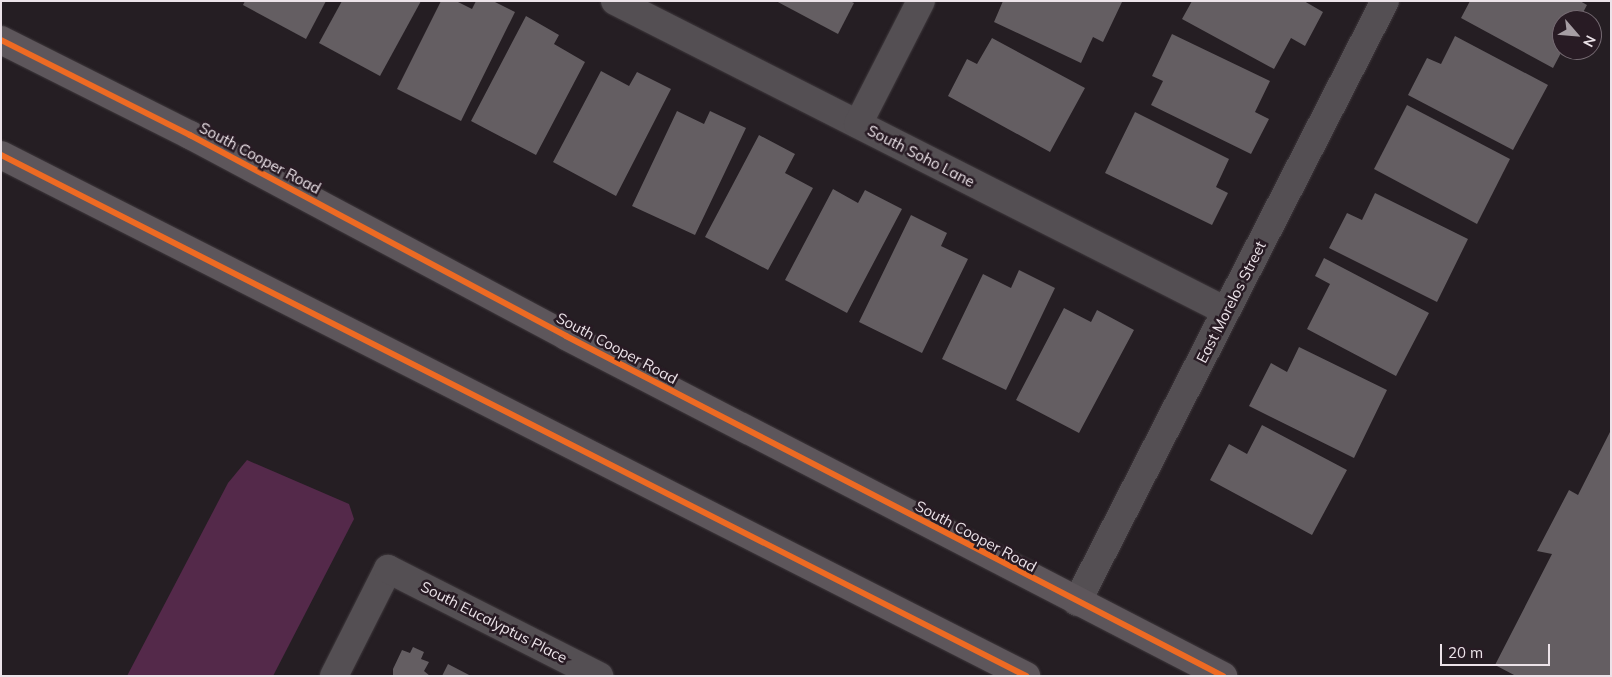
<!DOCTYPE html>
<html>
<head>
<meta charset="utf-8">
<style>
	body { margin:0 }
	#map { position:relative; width:1612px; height:677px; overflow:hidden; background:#251e23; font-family:Mulish,sans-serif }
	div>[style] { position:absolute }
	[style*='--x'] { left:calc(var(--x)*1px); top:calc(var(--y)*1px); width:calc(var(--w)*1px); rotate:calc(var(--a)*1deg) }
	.green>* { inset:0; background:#54294a }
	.building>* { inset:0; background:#645e62 }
	.roads { filter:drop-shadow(0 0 1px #3e383c) drop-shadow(0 0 1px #3e383c) }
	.minor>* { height:28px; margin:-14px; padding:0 14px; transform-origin:14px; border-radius:14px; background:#544f53 }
	.secondary>* { height:28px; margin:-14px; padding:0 14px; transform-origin:14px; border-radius:14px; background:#5d565b }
	.cycleway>* { height:6px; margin:-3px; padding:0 3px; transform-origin:3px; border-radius:3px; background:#ed6a23 }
	span { translate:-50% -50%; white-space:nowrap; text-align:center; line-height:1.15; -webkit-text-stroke:5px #281b24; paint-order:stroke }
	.street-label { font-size:15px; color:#ece3e9 }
	.frame { position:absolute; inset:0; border:2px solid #ece3e9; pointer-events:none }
	.north { position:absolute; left:1552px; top:10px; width:50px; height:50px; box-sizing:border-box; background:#281b24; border:1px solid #766b73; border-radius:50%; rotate:117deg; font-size:14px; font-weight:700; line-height:20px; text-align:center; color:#ece3e9 }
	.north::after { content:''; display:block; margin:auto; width:18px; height:22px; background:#a69ea4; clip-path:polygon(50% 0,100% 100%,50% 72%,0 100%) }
	.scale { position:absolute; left:1440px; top:644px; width:110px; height:22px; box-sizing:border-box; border:2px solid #ece3e9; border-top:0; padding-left:6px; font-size:15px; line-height:18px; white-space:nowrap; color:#ece3e9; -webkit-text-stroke:4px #281b24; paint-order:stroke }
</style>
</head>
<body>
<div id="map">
	<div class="green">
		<div style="clip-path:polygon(247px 460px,349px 504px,354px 519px,273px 676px,127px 676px,228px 483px)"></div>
	</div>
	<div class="building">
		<div style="clip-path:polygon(245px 1px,326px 1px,306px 39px,243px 5px)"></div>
		<div style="clip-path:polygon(342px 1px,421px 1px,380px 76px,319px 43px)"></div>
		<div style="clip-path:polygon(441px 1px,456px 1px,472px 9px,476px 1px,493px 1px,515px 12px,461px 121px,397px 89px)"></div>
		<div style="clip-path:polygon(776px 1px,850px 1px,854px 3px,838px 34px)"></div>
		<div style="clip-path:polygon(1003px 1px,1120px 1px,1122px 2px,1103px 42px,1093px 37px,1081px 63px,994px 22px)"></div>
		<div style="clip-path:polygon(1192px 1px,1304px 1px,1323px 12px,1305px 46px,1291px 38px,1274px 69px,1182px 19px)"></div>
		<div style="clip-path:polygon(1470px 1px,1580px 1px,1587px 5px,1579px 20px,1562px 20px,1562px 51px,1553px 68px,1461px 18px)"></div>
		<div style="clip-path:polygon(526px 16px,559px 35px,554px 44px,585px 62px,536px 155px,471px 121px)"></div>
		<div style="clip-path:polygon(1172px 34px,1270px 81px,1255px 112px,1269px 119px,1251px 154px,1151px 105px,1163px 81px,1152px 76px)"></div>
		<div style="clip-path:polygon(1455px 36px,1548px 85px,1513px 150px,1408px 95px,1427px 58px,1441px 64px)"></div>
		<div style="clip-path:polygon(992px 38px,1085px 88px,1050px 152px,948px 96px,967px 59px,977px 64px)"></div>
		<div style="clip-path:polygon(601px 71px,629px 86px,637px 72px,671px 89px,616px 196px,553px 162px)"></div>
		<div style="clip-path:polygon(1407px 105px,1510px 159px,1477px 224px,1374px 169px)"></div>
		<div style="clip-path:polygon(677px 111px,704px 124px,710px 111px,746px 128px,695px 235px,632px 206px)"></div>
		<div style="clip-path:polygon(1135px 112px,1229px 159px,1216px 187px,1228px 193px,1212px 225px,1105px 173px)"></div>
		<div style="clip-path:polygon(759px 135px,795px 154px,785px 173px,813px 188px,768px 270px,705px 237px)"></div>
		<div style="clip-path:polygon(833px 189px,858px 203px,865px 190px,902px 209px,847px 313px,785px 280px)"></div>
		<div style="clip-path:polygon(1375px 193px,1468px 239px,1437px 302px,1329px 248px,1347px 213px,1362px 220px)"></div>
		<div style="clip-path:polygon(911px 215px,947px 233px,941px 246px,968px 259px,922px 353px,859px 322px)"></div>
		<div style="clip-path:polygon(1324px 258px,1429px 313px,1396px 376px,1307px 329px,1330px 284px,1315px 276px)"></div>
		<div style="clip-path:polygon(1019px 270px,1055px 288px,1006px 390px,942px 359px,983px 274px,1011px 288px)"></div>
		<div style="clip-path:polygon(1064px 308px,1091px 322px,1097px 310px,1134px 330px,1079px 433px,1016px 400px)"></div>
		<div style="clip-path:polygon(1299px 347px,1387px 390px,1354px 458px,1249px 406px,1271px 363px,1287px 372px)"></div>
		<div style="clip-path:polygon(1262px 425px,1347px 470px,1312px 535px,1210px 480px,1229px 444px,1247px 454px)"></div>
		<div style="clip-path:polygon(1611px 430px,1611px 676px,1516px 676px,1495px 665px,1552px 554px,1537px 551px,1569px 490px,1578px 495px)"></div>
		<div style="clip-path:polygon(413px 647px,424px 652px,421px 659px,429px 662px,424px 671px,430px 676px,393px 676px,393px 669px,402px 650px,410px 653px)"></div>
		<div style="clip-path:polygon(448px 664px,471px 676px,442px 676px)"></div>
	</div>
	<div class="roads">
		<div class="minor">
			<div style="--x:615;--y:1;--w:685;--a:26.9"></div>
			<div style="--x:858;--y:124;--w:138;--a:-62.9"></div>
			<div style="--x:1077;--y:602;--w:675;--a:-62.87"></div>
			<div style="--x:334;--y:676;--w:120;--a:-63.2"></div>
			<div style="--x:388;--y:569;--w:237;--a:26.9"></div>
		</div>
		<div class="secondary">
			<div style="--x:1;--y:40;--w:212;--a:26.7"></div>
			<div style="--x:190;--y:135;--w:426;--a:28.1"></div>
			<div style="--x:566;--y:336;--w:740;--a:27.36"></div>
			<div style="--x:1;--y:155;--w:1150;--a:26.94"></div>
		</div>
	</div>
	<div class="cycleway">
		<div style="--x:1;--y:40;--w:212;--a:26.7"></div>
		<div style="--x:190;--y:135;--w:426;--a:28.1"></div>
		<div style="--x:566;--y:336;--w:740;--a:27.36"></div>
		<div style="--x:1;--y:155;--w:1150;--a:26.94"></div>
	</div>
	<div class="street-label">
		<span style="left:921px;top:156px;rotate:27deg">South Soho Lane</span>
		<span style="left:260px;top:158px;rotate:28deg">South Cooper Road</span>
		<span style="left:1231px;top:302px;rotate:-63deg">East Morelos Street</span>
		<span style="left:617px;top:348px;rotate:28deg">South Cooper Road</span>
		<span style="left:976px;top:536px;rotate:28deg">South Cooper Road</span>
		<span style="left:494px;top:622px;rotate:27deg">South Eucalyptus Place</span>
	</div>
	<div class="frame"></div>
	<div class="north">N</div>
	<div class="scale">20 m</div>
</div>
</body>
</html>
